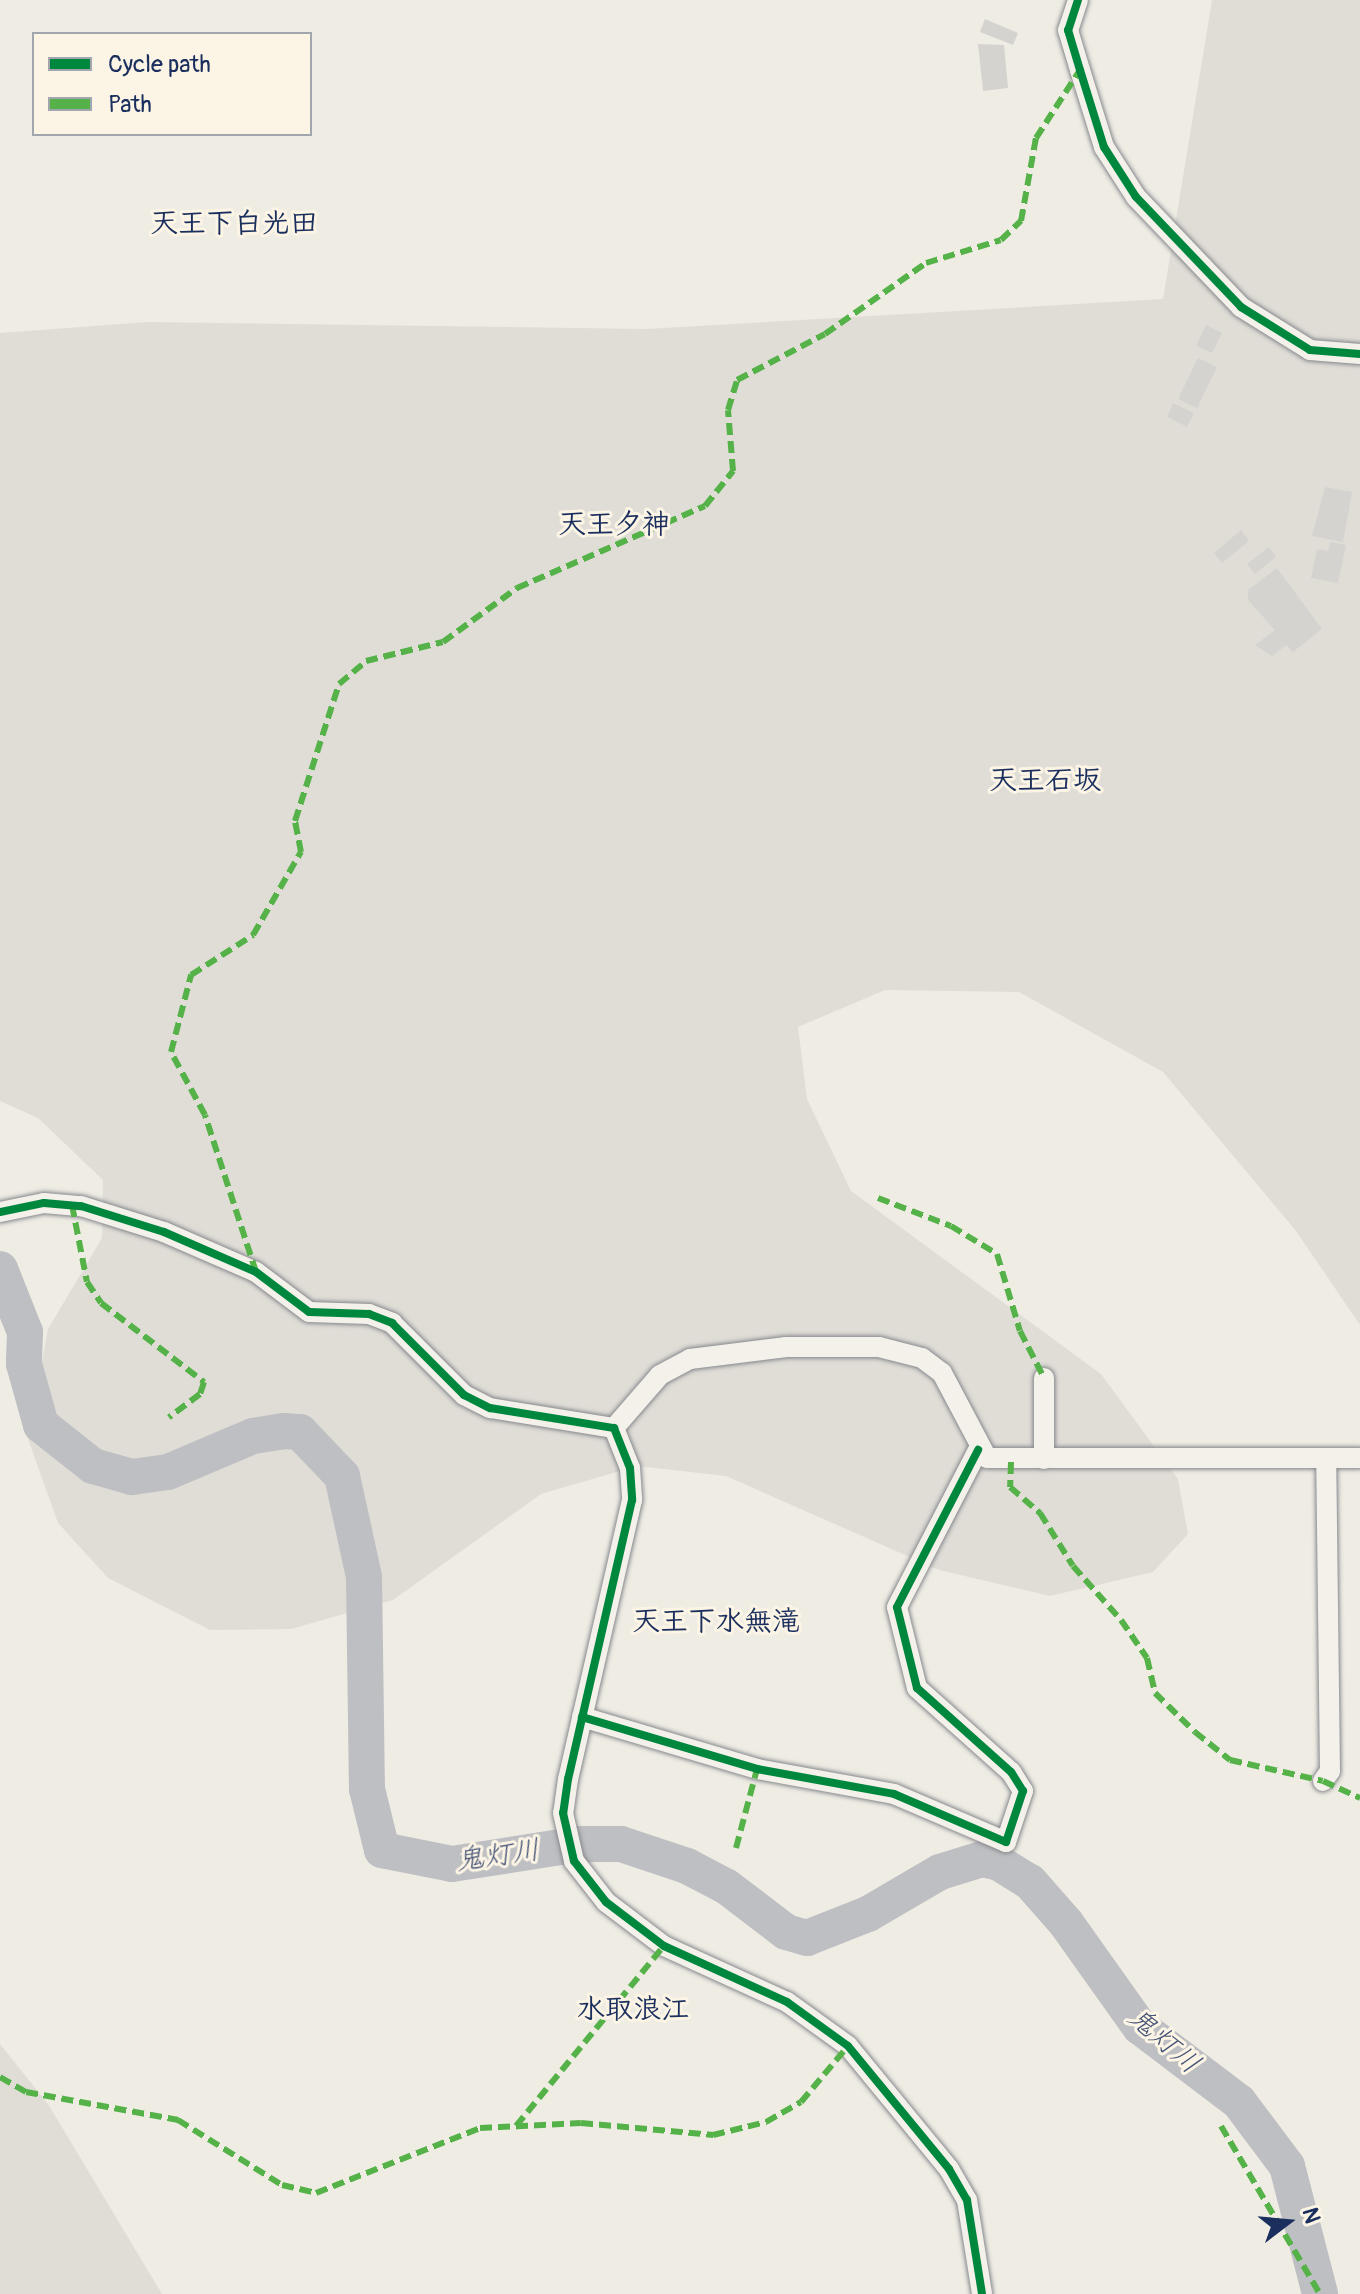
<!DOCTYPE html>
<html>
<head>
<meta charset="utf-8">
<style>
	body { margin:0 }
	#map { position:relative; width:1360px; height:2294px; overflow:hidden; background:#efece4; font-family:Pangolin,"Klee One",sans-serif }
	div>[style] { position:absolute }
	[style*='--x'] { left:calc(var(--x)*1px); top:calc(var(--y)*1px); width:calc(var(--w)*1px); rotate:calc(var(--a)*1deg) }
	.green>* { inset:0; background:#e0ddd7 }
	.river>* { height:36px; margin:-18px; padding:0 18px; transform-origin:18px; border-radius:18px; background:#bebfc2 }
	.building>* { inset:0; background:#d5d3d0 }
	.roads { filter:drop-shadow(0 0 2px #86898e) drop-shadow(0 0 2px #86898e) }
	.street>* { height:20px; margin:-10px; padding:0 10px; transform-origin:10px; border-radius:10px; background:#f4f1eb }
	.quiet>* { height:6px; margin-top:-3px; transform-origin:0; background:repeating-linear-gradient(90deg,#55b248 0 12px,transparent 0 18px) }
	.cycleway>* { height:8px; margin:-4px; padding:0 4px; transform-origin:4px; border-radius:4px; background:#00873e }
	span { translate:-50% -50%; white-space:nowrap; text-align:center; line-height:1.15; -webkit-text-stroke:6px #fcf5e5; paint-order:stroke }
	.neighbourhood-label { font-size:28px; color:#1b2f5e; font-weight:700 }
	.water-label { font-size:28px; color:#465478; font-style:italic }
	.legend { position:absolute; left:32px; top:32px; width:280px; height:104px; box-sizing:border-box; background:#fcf5e5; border:2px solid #a2a6af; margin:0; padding:10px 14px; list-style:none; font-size:24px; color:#1b2f5e }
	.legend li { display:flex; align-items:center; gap:16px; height:40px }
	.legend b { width:40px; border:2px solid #a2a6af }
	.north { position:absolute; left:1248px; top:2182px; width:80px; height:80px; -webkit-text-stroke:6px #fcf5e5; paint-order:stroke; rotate:74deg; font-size:22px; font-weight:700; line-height:32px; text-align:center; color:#1b2f5e }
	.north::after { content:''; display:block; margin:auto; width:28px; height:36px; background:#1b2f5e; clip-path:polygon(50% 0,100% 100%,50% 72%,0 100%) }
</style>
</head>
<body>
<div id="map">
	<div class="green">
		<div style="clip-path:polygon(1212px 0,1360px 0,1360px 1325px,1296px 1231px,1163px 1072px,1019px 992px,885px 990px,798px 1027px,807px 1099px,851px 1191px,1101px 1374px,1178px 1479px,1188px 1534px,1153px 1572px,1050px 1596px,939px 1570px,726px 1476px,637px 1466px,541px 1494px,393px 1600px,291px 1629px,210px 1630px,108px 1578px,58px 1523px,28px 1439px,48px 1329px,102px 1238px,103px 1180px,38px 1118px,0 1101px,0 333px,147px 322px,646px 329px,1163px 299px)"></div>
		<div style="clip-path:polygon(0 2044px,48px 2104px,162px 2294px,0 2294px)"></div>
	</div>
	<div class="river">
		<div style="--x:0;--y:1269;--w:68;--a:68.4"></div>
		<div style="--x:25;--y:1332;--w:32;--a:92"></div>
		<div style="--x:24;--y:1364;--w:63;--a:74.4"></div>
		<div style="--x:41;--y:1425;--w:66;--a:38.3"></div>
		<div style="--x:93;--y:1466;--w:41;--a:15.8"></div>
		<div style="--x:132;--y:1477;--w:36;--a:-8"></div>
		<div style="--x:168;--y:1472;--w:92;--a:-23"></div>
		<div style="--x:253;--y:1436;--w:31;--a:-9"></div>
		<div style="--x:284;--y:1431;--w:16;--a:4"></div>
		<div style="--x:300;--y:1432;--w:61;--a:46.3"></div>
		<div style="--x:342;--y:1476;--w:103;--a:77.7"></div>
		<div style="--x:364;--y:1577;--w:212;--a:89.2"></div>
		<div style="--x:367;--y:1789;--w:63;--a:76.2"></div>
		<div style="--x:382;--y:1850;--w:71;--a:11.3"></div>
		<div style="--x:452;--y:1864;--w:129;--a:-8.9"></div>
		<div style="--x:579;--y:1844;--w:42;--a:0"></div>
		<div style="--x:621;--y:1844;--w:70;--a:18.4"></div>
		<div style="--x:687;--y:1866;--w:45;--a:27.7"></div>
		<div style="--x:727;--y:1887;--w:74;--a:37.3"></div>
		<div style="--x:786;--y:1932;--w:22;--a:16"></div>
		<div style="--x:807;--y:1938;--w:66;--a:-21.5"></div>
		<div style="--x:868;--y:1914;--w:83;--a:-30.3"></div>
		<div style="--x:940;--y:1872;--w:44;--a:-17.2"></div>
		<div style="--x:982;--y:1859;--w:17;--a:13"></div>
		<div style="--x:999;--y:1863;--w:36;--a:32"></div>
		<div style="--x:1030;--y:1882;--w:55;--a:48.7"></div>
		<div style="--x:1066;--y:1923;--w:128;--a:54.6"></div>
		<div style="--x:1140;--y:2027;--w:124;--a:37.1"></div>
		<div style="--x:1239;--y:2102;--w:80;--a:53.1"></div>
		<div style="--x:1287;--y:2166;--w:132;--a:75.5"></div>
	</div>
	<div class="building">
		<div style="clip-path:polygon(985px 19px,1018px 33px,1013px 45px,980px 32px)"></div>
		<div style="clip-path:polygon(978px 44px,1004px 45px,1008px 88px,983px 91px)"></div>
		<div style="clip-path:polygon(1206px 325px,1222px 333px,1212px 353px,1196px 346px)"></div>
		<div style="clip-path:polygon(1198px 358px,1217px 367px,1197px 408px,1178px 399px)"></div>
		<div style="clip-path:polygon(1173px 403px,1194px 413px,1187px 427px,1167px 417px)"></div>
		<div style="clip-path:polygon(1325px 487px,1352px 492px,1343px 542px,1312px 536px)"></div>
		<div style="clip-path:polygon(1241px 530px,1249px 541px,1222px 563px,1214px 553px)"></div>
		<div style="clip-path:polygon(1330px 542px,1346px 545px,1338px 583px,1311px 578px,1317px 549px,1328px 551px)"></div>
		<div style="clip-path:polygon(1269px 547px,1276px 557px,1255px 574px,1247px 564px)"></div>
		<div style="clip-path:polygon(1277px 568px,1322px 629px,1293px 652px,1286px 645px,1272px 656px,1255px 645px,1275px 630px,1248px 600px,1248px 590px)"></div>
	</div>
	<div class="roads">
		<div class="street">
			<div style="--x:1078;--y:0;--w:32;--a:108"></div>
			<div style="--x:1068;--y:30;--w:42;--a:73.3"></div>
			<div style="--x:1080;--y:70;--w:81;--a:72.7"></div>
			<div style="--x:1104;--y:147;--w:59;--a:57.4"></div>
			<div style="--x:1136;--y:197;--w:152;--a:46.3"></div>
			<div style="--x:1241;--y:307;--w:81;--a:31.9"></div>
			<div style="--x:1310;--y:350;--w:50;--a:4.6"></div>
			<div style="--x:0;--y:1212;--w:45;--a:-11.6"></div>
			<div style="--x:44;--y:1203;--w:37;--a:5"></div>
			<div style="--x:81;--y:1206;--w:87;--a:17.4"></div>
			<div style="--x:164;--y:1232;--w:100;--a:23.5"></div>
			<div style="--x:256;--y:1272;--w:66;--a:37"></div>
			<div style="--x:309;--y:1312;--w:60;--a:1.9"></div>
			<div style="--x:369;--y:1314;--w:25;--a:21"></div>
			<div style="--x:392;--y:1323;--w:102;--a:45"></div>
			<div style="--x:464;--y:1395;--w:29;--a:27"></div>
			<div style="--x:490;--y:1408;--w:126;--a:9.2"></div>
			<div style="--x:614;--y:1428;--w:43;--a:68.2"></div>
			<div style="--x:630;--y:1468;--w:32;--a:86"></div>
			<div style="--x:632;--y:1500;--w:286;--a:102.9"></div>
			<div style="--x:568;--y:1779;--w:34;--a:98"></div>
			<div style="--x:563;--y:1813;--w:49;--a:77.1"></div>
			<div style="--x:574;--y:1861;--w:52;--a:52"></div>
			<div style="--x:606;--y:1902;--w:73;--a:37.2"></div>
			<div style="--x:664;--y:1946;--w:135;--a:24.5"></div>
			<div style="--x:787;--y:2002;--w:75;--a:35.8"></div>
			<div style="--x:848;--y:2046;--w:159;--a:50.6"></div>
			<div style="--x:949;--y:2169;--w:36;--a:60"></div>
			<div style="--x:967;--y:2200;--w:95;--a:80.9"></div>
			<div style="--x:1044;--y:1378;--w:81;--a:90"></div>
			<div style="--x:614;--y:1428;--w:70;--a:-49"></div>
			<div style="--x:660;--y:1375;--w:34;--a:-28"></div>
			<div style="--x:690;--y:1359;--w:97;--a:-7.1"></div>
			<div style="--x:786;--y:1347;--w:93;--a:0"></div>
			<div style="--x:879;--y:1347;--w:44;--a:14.3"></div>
			<div style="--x:922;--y:1358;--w:25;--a:37"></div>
			<div style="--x:942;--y:1373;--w:96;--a:62.1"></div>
			<div style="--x:987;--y:1458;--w:373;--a:0"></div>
			<div style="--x:582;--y:1717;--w:183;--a:16.5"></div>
			<div style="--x:757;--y:1769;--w:139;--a:10.3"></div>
			<div style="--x:894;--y:1794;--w:122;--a:23.2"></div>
			<div style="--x:1006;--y:1842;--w:54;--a:-71.6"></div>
			<div style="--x:1023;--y:1791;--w:22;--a:-122"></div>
			<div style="--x:1011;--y:1772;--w:126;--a:-138.2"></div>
			<div style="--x:917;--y:1688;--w:83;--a:-103.9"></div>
			<div style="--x:897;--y:1607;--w:177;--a:-62.7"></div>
			<div style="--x:1323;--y:1781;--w:12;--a:-55"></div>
			<div style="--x:1330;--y:1771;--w:313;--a:-90.7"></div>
		</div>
	</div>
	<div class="quiet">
		<div style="--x:878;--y:1198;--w:78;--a:21"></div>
		<div style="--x:951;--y:1226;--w:54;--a:31.3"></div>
		<div style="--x:997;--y:1254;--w:80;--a:73.4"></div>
		<div style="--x:1020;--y:1331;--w:53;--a:62.9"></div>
		<div style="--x:72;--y:1205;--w:78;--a:79"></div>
		<div style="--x:87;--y:1282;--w:25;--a:56"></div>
		<div style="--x:101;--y:1303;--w:130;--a:37.5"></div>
		<div style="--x:204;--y:1382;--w:13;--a:108"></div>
		<div style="--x:200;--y:1394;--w:39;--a:143"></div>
		<div style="--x:256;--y:1272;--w:165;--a:-108"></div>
		<div style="--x:205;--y:1115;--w:72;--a:-118.4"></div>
		<div style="--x:171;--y:1052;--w:80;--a:-75.4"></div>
		<div style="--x:191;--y:975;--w:74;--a:-32.8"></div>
		<div style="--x:253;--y:935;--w:96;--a:-60"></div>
		<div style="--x:301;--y:852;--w:32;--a:-101"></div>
		<div style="--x:295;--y:821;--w:144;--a:-72.2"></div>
		<div style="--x:339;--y:684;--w:35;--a:-40"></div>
		<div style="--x:366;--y:661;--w:79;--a:-13.9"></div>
		<div style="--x:443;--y:642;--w:92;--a:-36.1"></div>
		<div style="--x:517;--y:588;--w:205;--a:-23.6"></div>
		<div style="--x:705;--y:506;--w:45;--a:-51.3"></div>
		<div style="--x:733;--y:471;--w:61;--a:-94.7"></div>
		<div style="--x:728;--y:410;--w:31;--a:-73"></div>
		<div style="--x:737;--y:380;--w:99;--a:-27.6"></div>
		<div style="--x:825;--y:334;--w:123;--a:-35.1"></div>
		<div style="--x:926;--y:263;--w:78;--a:-17"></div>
		<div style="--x:1001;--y:240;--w:28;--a:-44"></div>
		<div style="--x:1021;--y:221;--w:84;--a:-79.8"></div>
		<div style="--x:1036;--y:138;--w:81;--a:-57.1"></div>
		<div style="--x:1011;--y:1462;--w:25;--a:92"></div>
		<div style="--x:1010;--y:1487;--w:40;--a:41"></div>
		<div style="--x:1040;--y:1513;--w:62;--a:58.1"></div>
		<div style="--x:1073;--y:1566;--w:72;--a:48.4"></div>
		<div style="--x:1121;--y:1620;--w:46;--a:55.6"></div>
		<div style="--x:1147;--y:1658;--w:36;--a:77"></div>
		<div style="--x:1155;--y:1693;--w:56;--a:44.3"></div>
		<div style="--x:1195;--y:1732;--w:45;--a:38.7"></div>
		<div style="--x:1230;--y:1760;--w:95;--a:12.7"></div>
		<div style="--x:1323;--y:1781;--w:41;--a:24.7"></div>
		<div style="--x:736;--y:1848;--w:82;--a:-75.1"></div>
		<div style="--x:0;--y:2077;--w:30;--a:30"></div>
		<div style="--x:26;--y:2092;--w:155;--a:10.4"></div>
		<div style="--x:178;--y:2120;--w:123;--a:32"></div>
		<div style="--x:282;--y:2185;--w:35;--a:13"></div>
		<div style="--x:316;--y:2193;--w:176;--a:-21.6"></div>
		<div style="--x:480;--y:2128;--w:101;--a:-2.8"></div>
		<div style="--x:581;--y:2123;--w:133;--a:5.2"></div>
		<div style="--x:713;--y:2135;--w:55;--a:-13.8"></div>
		<div style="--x:766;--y:2122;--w:40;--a:-29.7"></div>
		<div style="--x:801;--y:2102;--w:73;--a:-50"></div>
		<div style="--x:516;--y:2126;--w:233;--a:-50.6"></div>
		<div style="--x:1221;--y:2126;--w:195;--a:59.5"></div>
	</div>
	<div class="cycleway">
		<div style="--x:1078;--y:0;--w:32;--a:108"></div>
		<div style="--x:1068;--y:30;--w:42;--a:73.3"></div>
		<div style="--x:1080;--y:70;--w:81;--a:72.7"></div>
		<div style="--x:1104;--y:147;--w:59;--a:57.4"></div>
		<div style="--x:1136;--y:197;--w:152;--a:46.3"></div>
		<div style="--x:1241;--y:307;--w:81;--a:31.9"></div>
		<div style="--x:1310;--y:350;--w:50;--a:4.6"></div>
		<div style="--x:0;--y:1212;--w:45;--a:-11.6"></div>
		<div style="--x:44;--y:1203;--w:37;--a:5"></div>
		<div style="--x:81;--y:1206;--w:87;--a:17.4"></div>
		<div style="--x:164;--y:1232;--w:100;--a:23.5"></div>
		<div style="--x:256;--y:1272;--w:66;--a:37"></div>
		<div style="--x:309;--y:1312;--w:60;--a:1.9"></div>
		<div style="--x:369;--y:1314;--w:25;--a:21"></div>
		<div style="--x:392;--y:1323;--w:102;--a:45"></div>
		<div style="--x:464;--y:1395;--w:29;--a:27"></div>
		<div style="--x:490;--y:1408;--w:126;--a:9.2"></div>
		<div style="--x:614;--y:1428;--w:43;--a:68.2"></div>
		<div style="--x:630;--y:1468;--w:32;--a:86"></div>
		<div style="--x:632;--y:1500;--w:286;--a:102.9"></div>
		<div style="--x:568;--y:1779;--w:34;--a:98"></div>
		<div style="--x:563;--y:1813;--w:49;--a:77.1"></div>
		<div style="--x:574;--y:1861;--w:52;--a:52"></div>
		<div style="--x:606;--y:1902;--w:73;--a:37.2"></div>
		<div style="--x:664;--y:1946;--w:135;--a:24.5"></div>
		<div style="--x:787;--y:2002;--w:75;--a:35.8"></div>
		<div style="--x:848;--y:2046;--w:159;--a:50.6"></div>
		<div style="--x:949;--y:2169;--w:36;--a:60"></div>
		<div style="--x:967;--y:2200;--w:95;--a:80.9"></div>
		<div style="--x:582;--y:1717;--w:183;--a:16.5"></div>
		<div style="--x:757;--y:1769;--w:139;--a:10.3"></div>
		<div style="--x:894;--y:1794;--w:122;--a:23.2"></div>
		<div style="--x:1006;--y:1842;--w:54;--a:-71.6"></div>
		<div style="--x:1023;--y:1791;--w:22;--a:-122"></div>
		<div style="--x:1011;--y:1772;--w:126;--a:-138.2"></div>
		<div style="--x:917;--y:1688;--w:83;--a:-103.9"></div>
		<div style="--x:897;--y:1607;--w:177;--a:-62.7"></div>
	</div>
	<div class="neighbourhood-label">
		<span style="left:234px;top:224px">天王下白光田</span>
		<span style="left:614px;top:525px">天王夕神</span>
		<span style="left:1045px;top:781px">天王石坂</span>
		<span style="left:716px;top:1622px">天王下水無滝</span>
		<span style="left:633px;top:2010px">水取浪江</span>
	</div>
	<div class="water-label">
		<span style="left:498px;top:1856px;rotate:-8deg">鬼灯川</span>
		<span style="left:1164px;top:2041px;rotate:41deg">鬼灯川</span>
	</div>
	<ul class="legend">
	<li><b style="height:10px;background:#00873e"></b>Cycle path</li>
	<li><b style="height:10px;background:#55b248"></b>Path</li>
	</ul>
	<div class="north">N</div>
</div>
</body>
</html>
